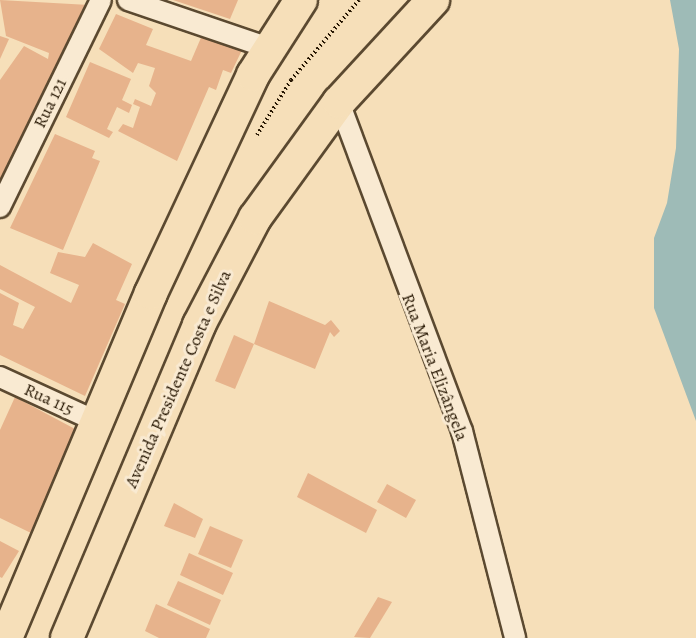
<!DOCTYPE html>
<meta charset="utf-8">
<style>
body{margin:0}
#map{position:relative;width:696px;height:638px;overflow:hidden;background:#f6dfb9;font-family:Alegreya,serif}
div>[style]{position:absolute}
[style*='--x']{left:calc(var(--x)*1px);top:calc(var(--y)*1px);width:calc(var(--w)*1px);rotate:calc(var(--a)*1deg)}
.water>*{inset:0;background:#9ebbb7}
.building>*{inset:0;background:#e7b38c}
.path>*{height:4px;margin-top:-2px;transform-origin:0;background:repeating-linear-gradient(90deg,#271703 0 1.5px,transparent 0 4.5px)}
.roads{filter:drop-shadow(2px 0 #5b4930) drop-shadow(-2px 0 #5b4930) drop-shadow(0 2px #5b4930) drop-shadow(0 -2px #5b4930)}
.minor>*{height:20px;margin:-10px;padding:0 10px;transform-origin:10px;border-radius:10px;background:#f9ead2}
.primary>*{height:32px;margin:-16px;padding:0 16px;transform-origin:16px;border-radius:16px;background:#f6dfb9}
span{translate:-50% -50%;white-space:nowrap;text-align:center;line-height:1.15;-webkit-text-stroke:6px #f9ead2;paint-order:stroke}
.street-label{font-size:18px;color:#271703}
</style>
<div id="map">
<div class="water">
<div style="clip-path:polygon(670px 0,696px 0,696px 421px,654px 308px,654px 238px,667px 203px,676px 148px,679px 49px)"></div>
</div>
<div class="building">
<div style="clip-path:polygon(0 0,89px 5px,0 199px,0 80px,24px 46px,48px 59px,49px 53px,6px 36px)"></div>
<div style="clip-path:polygon(173px 0,238px 0,230px 19px)"></div>
<div style="clip-path:polygon(116px 14px,153px 29px,146px 45px,191px 61px,203px 33px,242px 50px,231px 73px,223px 70px,216px 90px,209px 87px,177px 161px,118px 131px,123px 124px,133px 128px,140px 107px,133px 104px,135px 99px,151px 106px,156px 93px,149px 86px,155px 68px,138px 63px,133px 73px,99px 49px)"></div>
<div style="clip-path:polygon(0 36px,9px 39px,0 59px)"></div>
<div style="clip-path:polygon(90px 62px,131px 79px,122px 100px,132px 105px,129px 113px,117px 107px,107px 129px,113px 132px,109px 138px,66px 117px)"></div>
<div style="clip-path:polygon(55px 134px,95px 151px,92px 158px,100px 161px,63px 250px,10px 228px)"></div>
<div style="clip-path:polygon(93px 243px,132px 264px,116px 300px,125px 304px,85px 396px,0 355px,0 293px,19px 303px,13px 325px,23px 329px,35px 307px,0 289px,0 265px,71px 303px,79px 285px,50px 273px,58px 252px,85px 257px)"></div>
<div style="clip-path:polygon(269px 301px,325px 325px,331px 320px,340px 331px,334px 337px,330px 332px,315px 369px,254px 344px)"></div>
<div style="clip-path:polygon(234px 335px,254px 344px,235px 389px,215px 381px)"></div>
<div style="clip-path:polygon(15px 397px,75px 429px,31px 533px,0 518px,0 430px)"></div>
<div style="clip-path:polygon(308px 473px,377px 510px,366px 533px,297px 497px)"></div>
<div style="clip-path:polygon(387px 484px,416px 500px,406px 518px,377px 502px)"></div>
<div style="clip-path:polygon(174px 503px,203px 519px,195px 538px,164px 526px)"></div>
<div style="clip-path:polygon(210px 526px,243px 540px,231px 568px,198px 554px)"></div>
<div style="clip-path:polygon(0 541px,19px 551px,2px 578px,0 577px)"></div>
<div style="clip-path:polygon(189px 553px,233px 573px,223px 595px,180px 575px)"></div>
<div style="clip-path:polygon(178px 581px,221px 600px,210px 625px,167px 605px)"></div>
<div style="clip-path:polygon(378px 597px,392px 602px,370px 638px,354px 637px)"></div>
<div style="clip-path:polygon(156px 604px,210px 629px,206px 638px,159px 638px,145px 631px)"></div>
</div>
<div class="path">
<div style="--x:257;--y:135;--w:65;--a:-58.3"></div>
<div style="--x:291;--y:80;--w:105;--a:-49.6"></div>
</div>
<div class="roads">
<div class="minor">
<div style="--x:128;--y:0;--w:149;--a:18.8"></div>
<div style="--x:339;--y:102;--w:351;--a:69.5"></div>
<div style="--x:462;--y:431;--w:214;--a:75.6"></div>
<div style="--x:0;--y:207;--w:230;--a:-64"></div>
<div style="--x:0;--y:377;--w:108;--a:24.7"></div>
</div>
<div class="primary">
<div style="--x:6;--y:638;--w:374;--a:-67.2"></div>
<div style="--x:151;--y:293;--w:241;--a:-64.9"></div>
<div style="--x:253;--y:75;--w:89;--a:-57.4"></div>
<div style="--x:67;--y:638;--w:340;--a:-67.1"></div>
<div style="--x:199;--y:325;--w:121;--a:-62.4"></div>
<div style="--x:255;--y:218;--w:143;--a:-54.1"></div>
<div style="--x:339;--y:102;--w:139;--a:-47.3"></div>
</div>
</div>
<div class="street-label">
<span style="left:50px;top:103px;rotate:-64deg">Rua 121</span>
<span style="left:435px;top:367px;rotate:69deg">Rua Maria Elizângela</span>
<span style="left:178px;top:379px;rotate:-66deg">Avenida Presidente Costa e Silva</span>
<span style="left:49px;top:399px;rotate:24deg">Rua 115</span>
</div>
</div>
